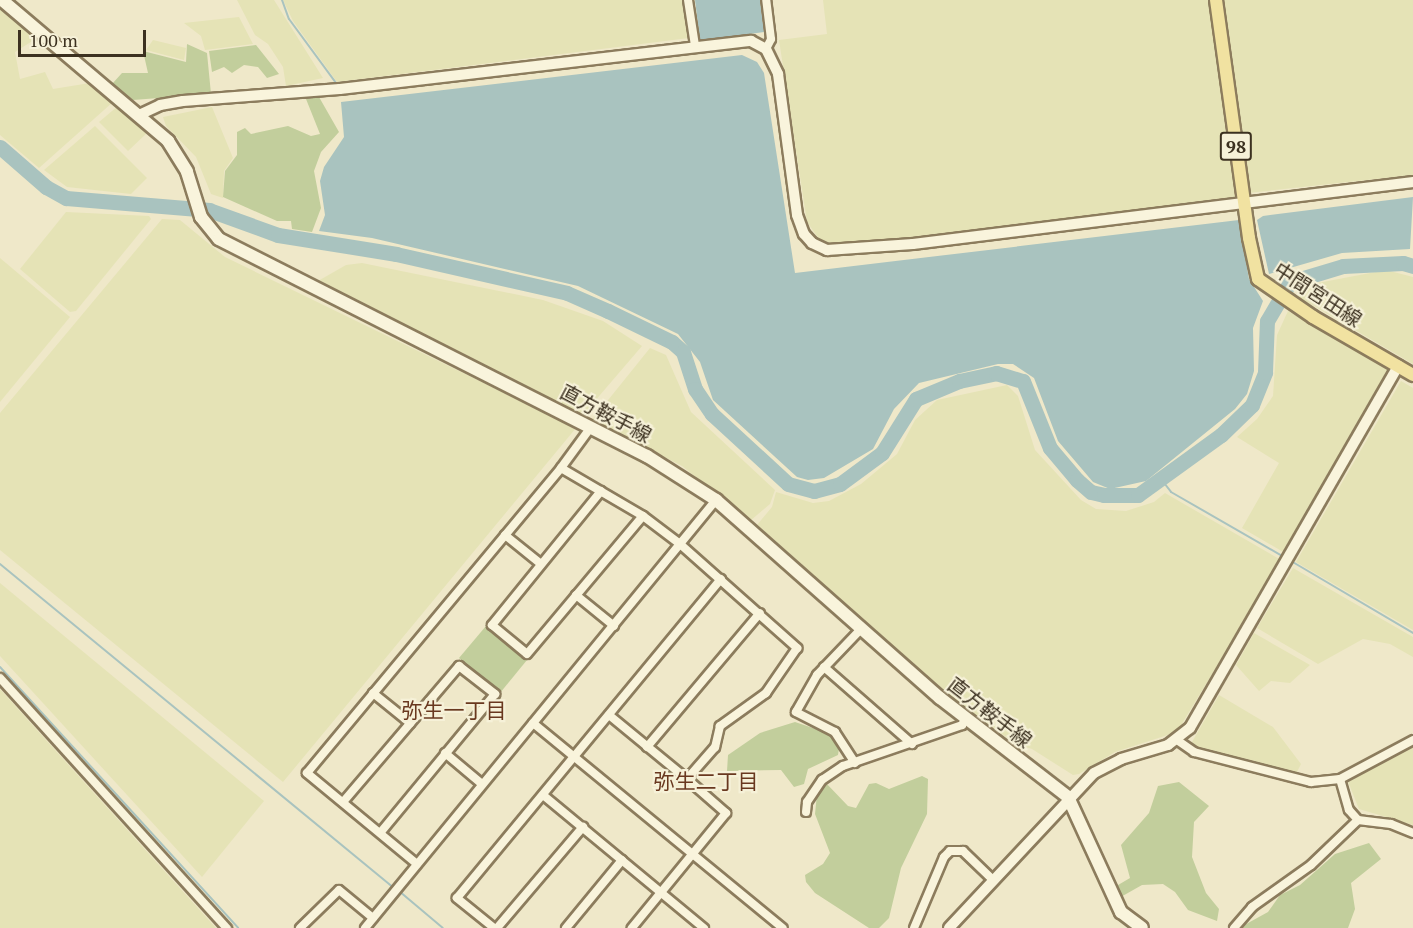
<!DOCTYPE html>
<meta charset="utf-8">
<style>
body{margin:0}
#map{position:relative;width:1413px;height:928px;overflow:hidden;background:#efe8c9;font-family:"PT Serif","Noto Sans JP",serif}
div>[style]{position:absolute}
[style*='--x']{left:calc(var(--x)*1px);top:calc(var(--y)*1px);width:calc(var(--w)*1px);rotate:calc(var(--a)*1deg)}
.farmland>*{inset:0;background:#e5e3b6}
.green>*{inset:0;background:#c2ce9c}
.water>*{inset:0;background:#a9c3bf}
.stream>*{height:2px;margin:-1px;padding:0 1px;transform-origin:1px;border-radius:1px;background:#a9c3bf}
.river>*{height:15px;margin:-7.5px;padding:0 7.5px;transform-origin:7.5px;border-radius:7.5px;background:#a9c3bf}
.roads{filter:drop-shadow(2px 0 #8c7c5d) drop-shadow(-2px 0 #8c7c5d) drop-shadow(0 2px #8c7c5d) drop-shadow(0 -2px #8c7c5d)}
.minor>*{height:8px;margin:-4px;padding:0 4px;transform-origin:4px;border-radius:4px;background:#f9f4dc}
.tertiary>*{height:10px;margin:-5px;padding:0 5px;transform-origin:5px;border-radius:5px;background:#f9f4dc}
.secondary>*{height:12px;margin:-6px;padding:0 6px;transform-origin:6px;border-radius:6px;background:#f9f4dc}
.primary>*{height:12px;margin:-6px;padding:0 6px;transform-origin:6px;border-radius:6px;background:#f1e2a1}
span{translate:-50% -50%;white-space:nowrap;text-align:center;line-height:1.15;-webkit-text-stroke:4.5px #f6f1d8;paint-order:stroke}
.shield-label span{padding:2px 4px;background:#f6f1d8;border:2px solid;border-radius:4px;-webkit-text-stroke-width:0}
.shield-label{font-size:18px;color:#3c3120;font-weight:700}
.street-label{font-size:20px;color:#3c3120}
.neighbourhood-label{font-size:21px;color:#69381f}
.scale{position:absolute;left:18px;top:30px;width:128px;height:27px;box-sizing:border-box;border:3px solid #3c3120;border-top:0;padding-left:8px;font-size:18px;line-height:21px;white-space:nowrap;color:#3c3120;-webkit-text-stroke:4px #f6f1d8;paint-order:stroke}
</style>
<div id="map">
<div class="farmland">
<div style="clip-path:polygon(237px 0,274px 0,323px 78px,286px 86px,283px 67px,268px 44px,255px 35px)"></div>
<div style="clip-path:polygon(283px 0,684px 0,689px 38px,337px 82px,293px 21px)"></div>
<div style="clip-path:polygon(823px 0,1211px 0,1237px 196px,1233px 200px,886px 243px,830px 245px,819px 239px,807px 222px,779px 40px,827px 34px)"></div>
<div style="clip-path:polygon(1222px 0,1413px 0,1413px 175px,1248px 193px)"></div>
<div style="clip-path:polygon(0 5px,37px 38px,15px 52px,20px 79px,45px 72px,53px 89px,90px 83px,113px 102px,39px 168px,0 135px)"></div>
<div style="clip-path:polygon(239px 17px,253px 44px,205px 50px,201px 36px,184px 23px)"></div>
<div style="clip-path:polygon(153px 40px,186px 48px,184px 60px,146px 50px)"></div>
<div style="clip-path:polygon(118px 106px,148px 132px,128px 151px,99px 122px)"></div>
<div style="clip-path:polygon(212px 107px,233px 158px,224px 171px,223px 198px,211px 194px,196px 157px,166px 126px,163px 117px)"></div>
<div style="clip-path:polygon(95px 126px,147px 178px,131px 194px,67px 187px,44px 170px)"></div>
<div style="clip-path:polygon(66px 212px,149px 216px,151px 219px,76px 311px,70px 312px,20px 269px)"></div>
<div style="clip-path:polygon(162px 219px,180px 220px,225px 257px,576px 428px,283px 782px,0 550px,0 413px)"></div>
<div style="clip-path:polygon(0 258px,70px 317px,0 402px)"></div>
<div style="clip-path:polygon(362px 263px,543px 300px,603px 321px,642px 346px,582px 416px,318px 281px,346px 265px)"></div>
<div style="clip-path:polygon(1386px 270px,1413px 277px,1413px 364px,1297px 296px,1307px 285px)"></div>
<div style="clip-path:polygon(1288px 311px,1390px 371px,1285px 553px,1242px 528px,1279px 463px,1237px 437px,1257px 419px,1273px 396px,1277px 335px)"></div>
<div style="clip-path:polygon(650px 348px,666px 355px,691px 412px,775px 490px,770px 504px,750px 521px,682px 466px,592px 420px)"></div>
<div style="clip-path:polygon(1401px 381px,1413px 388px,1413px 630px,1296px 562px)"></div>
<div style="clip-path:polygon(1007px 385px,1018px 396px,1035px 450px,1081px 500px,1096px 509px,1126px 511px,1154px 502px,1165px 493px,1281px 560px,1177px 732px,1115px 752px,1079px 774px,1073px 775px,1032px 749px,1016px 744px,951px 698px,757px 525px,772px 507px,776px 492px,813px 503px,829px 501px,861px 484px,897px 454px,915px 420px,937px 400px)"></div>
<div style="clip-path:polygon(1293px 568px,1413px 637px,1413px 657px,1390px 644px,1363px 639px,1318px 664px,1257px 628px)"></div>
<div style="clip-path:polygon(0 583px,264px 801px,202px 877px,0 656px)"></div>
<div style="clip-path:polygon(1254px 633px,1310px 665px,1290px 683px,1271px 681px,1259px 691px,1236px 665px)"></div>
<div style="clip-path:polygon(0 689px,216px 928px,0 928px)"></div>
<div style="clip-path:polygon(1219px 695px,1273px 727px,1301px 764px,1296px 774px,1195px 746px,1192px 742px)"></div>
<div style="clip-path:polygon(1413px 744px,1413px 825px,1359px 809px,1347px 779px)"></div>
</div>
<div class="green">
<div style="clip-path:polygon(187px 44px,207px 53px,211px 94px,133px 100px,112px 84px,122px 73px,148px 73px,143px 51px,186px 62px)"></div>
<div style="clip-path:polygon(256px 45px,279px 74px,267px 78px,258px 67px,244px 65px,232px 73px,224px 67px,212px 72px,209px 51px)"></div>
<div style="clip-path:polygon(319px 97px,339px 132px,321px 152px,314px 171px,321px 208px,312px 232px,292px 229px,291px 221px,277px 221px,223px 197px,225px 171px,237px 155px,237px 132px,245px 128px,251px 134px,288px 126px,311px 136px,320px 134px,306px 99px)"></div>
<div style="clip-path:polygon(486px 626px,527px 660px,500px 693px,459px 658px)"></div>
<div style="clip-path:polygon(795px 722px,837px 736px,840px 742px,838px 755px,808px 769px,804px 784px,794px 787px,781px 770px,727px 771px,728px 755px,760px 733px)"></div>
<div style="clip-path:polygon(922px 776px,928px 779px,927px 814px,901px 868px,889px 918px,879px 928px,869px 928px,815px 893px,806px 882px,805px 875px,823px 864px,830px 853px,815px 814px,817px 794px,825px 782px,848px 806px,856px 808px,869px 784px,876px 783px,889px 789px)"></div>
<div style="clip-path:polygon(1179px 782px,1209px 806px,1194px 822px,1192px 857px,1206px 893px,1219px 909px,1217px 921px,1188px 910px,1175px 892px,1163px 884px,1142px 885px,1119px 898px,1113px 888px,1130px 878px,1121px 845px,1149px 813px,1158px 786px)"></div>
<div style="clip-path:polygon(1369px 843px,1381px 859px,1351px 883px,1355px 909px,1348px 928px,1239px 928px,1268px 912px,1280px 895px,1300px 885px,1335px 854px)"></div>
</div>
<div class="water">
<div style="clip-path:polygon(695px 0,760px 0,764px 32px,700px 41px)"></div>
<div style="clip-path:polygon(742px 55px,757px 62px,764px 73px,795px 273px,1239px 220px,1249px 279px,1263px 301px,1253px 328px,1254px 371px,1247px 394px,1235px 409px,1146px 481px,1110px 489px,1093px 482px,1058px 441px,1034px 378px,1013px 364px,998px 364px,919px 383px,894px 409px,873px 449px,824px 478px,808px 480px,797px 477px,713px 400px,700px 362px,678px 334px,578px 286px,372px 238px,319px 231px,325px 215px,320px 181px,324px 167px,344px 137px,341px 102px)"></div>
<div style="clip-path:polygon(1413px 197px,1410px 249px,1342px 253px,1269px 274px,1257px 220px,1263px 216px)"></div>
</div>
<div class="stream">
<div style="--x:282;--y:0;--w:20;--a:70"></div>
<div style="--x:289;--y:19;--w:79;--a:53.7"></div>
<div style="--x:1161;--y:479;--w:16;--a:52"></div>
<div style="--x:1171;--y:492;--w:130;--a:29.9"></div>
<div style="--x:1291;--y:561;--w:142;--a:30.5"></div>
<div style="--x:0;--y:564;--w:510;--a:39.43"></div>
<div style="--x:0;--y:667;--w:353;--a:47.6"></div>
<div style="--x:399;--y:891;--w:57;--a:40.1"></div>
</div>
<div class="river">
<div style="--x:0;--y:147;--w:61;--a:41"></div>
<div style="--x:46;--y:187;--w:23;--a:29"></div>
<div style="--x:66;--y:198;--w:144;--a:4.8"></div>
<div style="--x:209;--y:210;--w:73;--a:19.9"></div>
<div style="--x:278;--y:235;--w:120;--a:9.1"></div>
<div style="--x:396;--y:254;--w:175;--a:12.8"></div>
<div style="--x:567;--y:293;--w:45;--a:23.7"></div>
<div style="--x:608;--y:311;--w:71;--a:25.8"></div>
<div style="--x:672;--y:342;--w:15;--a:42"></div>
<div style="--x:683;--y:352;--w:39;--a:72"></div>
<div style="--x:695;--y:389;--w:30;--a:56"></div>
<div style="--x:712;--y:414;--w:103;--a:42.6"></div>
<div style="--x:788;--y:484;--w:27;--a:15"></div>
<div style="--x:814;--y:491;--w:27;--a:-15"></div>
<div style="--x:840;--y:484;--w:52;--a:-36.4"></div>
<div style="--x:882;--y:453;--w:64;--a:-57.8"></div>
<div style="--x:916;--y:399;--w:47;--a:-22.7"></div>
<div style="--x:959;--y:381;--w:38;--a:-12"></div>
<div style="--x:996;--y:373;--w:28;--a:17"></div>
<div style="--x:1023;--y:381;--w:72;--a:68.1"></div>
<div style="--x:1050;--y:448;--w:42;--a:49.8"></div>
<div style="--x:1077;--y:480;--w:18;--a:41"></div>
<div style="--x:1091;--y:492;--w:13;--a:13"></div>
<div style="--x:1104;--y:495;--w:34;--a:0"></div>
<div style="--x:1138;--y:495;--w:102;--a:-35.9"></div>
<div style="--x:1221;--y:435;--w:43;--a:-44.1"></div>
<div style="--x:1252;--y:405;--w:35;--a:-68"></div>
<div style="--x:1265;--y:372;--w:51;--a:-87.8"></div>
<div style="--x:1267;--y:321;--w:45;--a:-59.5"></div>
<div style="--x:1290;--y:282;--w:55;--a:-16.8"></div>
<div style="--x:1343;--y:266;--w:60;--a:-2.9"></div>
<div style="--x:1403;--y:263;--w:10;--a:17"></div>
</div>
<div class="roads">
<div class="minor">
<div style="--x:688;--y:0;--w:47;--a:81.3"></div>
<div style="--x:766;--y:49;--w:11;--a:-63"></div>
<div style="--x:771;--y:39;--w:39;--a:-97"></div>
<div style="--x:561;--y:468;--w:95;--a:30.3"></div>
<div style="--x:643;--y:516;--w:46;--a:37.1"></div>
<div style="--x:680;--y:544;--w:157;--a:41.6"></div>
<div style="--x:797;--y:648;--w:55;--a:124.6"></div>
<div style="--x:766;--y:693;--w:57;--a:144.3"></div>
<div style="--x:720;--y:726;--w:22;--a:103"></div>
<div style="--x:715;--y:747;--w:43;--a:131.2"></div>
<div style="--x:687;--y:779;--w:52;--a:41.1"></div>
<div style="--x:726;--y:813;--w:149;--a:129.3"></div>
<div style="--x:601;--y:491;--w:173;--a:129.1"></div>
<div style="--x:492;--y:625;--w:45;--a:39.6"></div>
<div style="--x:527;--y:654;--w:180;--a:-50"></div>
<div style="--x:505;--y:535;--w:46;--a:38.9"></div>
<div style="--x:576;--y:595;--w:49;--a:39.2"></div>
<div style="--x:824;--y:667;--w:117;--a:41.2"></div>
<div style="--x:0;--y:678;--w:338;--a:47.8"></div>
<div style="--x:373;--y:693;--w:48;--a:39"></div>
<div style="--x:609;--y:715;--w:101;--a:39.4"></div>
<div style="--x:533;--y:723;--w:323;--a:39.4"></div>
<div style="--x:1177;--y:740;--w:21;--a:35"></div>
<div style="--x:1194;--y:752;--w:121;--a:14.4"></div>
<div style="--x:1311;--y:782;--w:29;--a:-6"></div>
<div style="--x:1340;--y:779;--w:83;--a:-28.1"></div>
<div style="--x:647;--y:747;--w:175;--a:-49.9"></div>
<div style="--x:445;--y:753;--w:48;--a:40"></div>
<div style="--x:855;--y:763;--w:37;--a:-123"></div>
<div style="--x:835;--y:732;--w:44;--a:-152.9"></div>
<div style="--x:796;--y:712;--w:43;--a:-60.4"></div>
<div style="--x:817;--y:675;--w:64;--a:-46.3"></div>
<div style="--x:1340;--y:779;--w:32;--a:74"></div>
<div style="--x:1349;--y:810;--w:13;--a:48"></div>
<div style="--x:543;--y:795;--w:209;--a:39.6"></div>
<div style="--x:343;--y:802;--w:179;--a:-49.5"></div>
<div style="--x:459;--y:666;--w:46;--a:37.9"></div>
<div style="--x:495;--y:694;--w:180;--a:129.6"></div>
<div style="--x:806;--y:812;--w:10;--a:-84"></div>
<div style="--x:807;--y:802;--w:27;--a:-56"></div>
<div style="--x:822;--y:780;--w:25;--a:-34"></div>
<div style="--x:843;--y:766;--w:126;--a:-19"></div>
<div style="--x:962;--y:725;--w:8;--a:-60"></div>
<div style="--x:417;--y:864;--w:143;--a:-140.4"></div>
<div style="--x:307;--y:773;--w:397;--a:-50.2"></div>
<div style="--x:561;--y:468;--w:51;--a:-53.8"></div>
<div style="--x:300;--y:928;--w:54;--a:-44.3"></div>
<div style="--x:339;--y:890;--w:44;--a:39.5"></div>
<div style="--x:365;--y:928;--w:554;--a:-50.65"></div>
<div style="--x:494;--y:928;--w:48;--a:-141"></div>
<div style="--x:457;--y:898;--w:414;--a:-50.4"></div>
<div style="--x:497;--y:928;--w:133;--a:-49.6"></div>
<div style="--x:566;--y:928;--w:88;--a:-50.5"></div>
<div style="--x:914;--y:928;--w:77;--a:-67.1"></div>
<div style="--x:944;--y:857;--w:8;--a:-45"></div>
<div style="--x:950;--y:851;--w:13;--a:0"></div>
<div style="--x:963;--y:851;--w:42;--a:44"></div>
<div style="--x:1234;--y:928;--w:28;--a:-49"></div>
<div style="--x:1252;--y:907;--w:72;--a:-35.4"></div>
<div style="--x:1311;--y:865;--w:65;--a:-43.8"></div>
<div style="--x:1358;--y:820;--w:33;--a:7"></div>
<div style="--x:1391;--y:824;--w:24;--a:22"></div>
</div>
<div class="tertiary">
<div style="--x:139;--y:115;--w:23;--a:-25"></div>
<div style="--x:160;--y:105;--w:23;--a:-10"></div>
<div style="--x:183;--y:101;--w:157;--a:-4.4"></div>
<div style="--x:340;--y:89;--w:414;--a:-6.7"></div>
<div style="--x:751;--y:41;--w:17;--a:28"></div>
<div style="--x:766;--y:49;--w:28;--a:64"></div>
<div style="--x:778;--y:74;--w:142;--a:82.3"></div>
<div style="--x:797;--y:215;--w:20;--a:70"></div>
<div style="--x:804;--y:234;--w:12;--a:48"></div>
<div style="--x:812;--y:243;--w:17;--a:25"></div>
<div style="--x:827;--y:250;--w:86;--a:-4"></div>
<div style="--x:913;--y:244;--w:504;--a:-7.07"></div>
<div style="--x:949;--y:928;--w:212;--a:-46.9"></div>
<div style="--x:1094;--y:773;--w:30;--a:-27"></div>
<div style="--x:1121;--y:759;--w:49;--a:-16.6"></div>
<div style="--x:1168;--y:745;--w:28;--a:-38"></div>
<div style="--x:1190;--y:728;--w:418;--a:-60.1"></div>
</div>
<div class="secondary">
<div style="--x:2;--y:0;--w:218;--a:40.3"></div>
<div style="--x:168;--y:141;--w:36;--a:58"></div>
<div style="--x:187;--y:172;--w:47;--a:72.7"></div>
<div style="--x:201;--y:217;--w:28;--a:51"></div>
<div style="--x:219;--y:239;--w:480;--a:26.9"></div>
<div style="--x:647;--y:456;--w:82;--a:32.5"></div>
<div style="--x:716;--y:500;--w:299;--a:41.5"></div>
<div style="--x:940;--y:698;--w:162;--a:37.7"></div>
<div style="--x:1068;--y:797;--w:127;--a:65.3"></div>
<div style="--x:1121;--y:912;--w:26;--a:37"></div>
</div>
<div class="primary">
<div style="--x:1216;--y:0;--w:240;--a:82.1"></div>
<div style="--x:1249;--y:238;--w:42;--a:77.6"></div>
<div style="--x:1258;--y:279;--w:67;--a:34.6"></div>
<div style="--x:1313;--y:317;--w:116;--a:30.1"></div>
</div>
</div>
<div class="shield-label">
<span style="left:1236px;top:146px">98</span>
</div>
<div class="street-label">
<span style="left:1318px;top:294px;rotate:33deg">中間宮田線</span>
<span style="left:606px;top:413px;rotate:28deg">直方鞍手線</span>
<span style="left:990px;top:712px;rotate:38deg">直方鞍手線</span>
</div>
<div class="neighbourhood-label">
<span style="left:454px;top:710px">弥生一丁目</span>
<span style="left:706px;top:781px">弥生二丁目</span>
</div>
<div class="scale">100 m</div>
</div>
